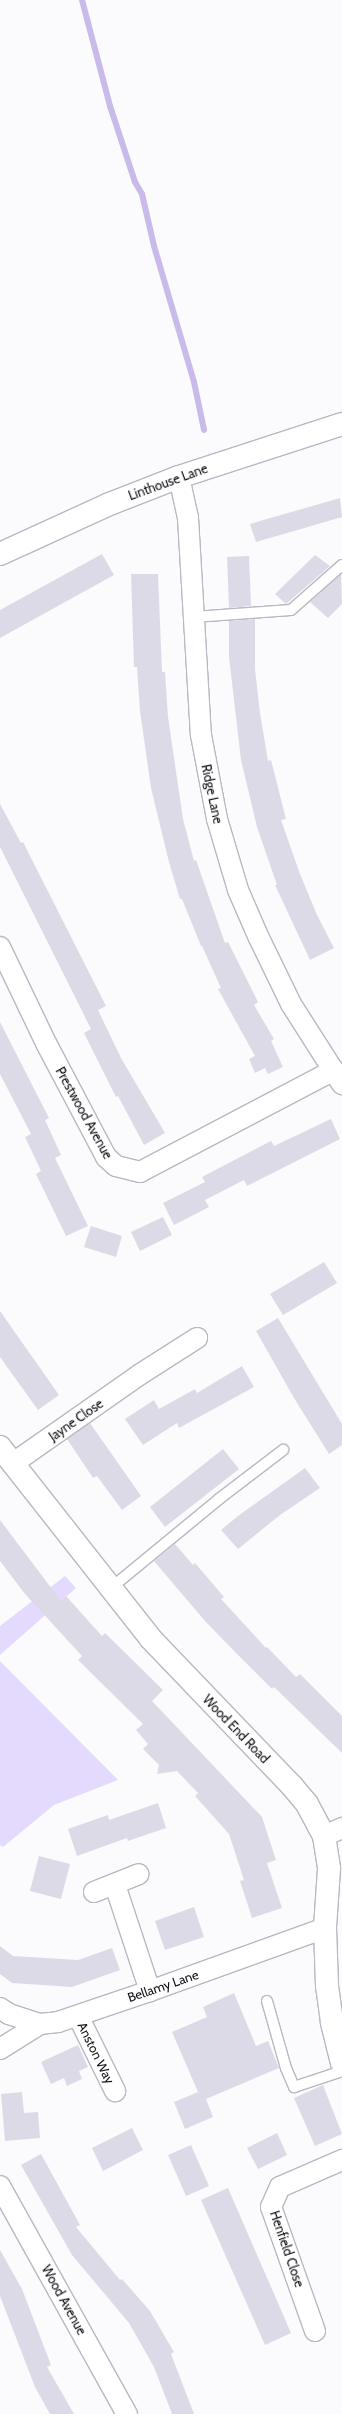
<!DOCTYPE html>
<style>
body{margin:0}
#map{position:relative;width:342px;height:2414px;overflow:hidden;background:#fbfafd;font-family:Cabin,sans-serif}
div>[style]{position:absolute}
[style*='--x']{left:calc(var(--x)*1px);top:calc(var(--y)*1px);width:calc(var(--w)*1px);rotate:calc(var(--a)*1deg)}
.green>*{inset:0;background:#e4dafd}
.stream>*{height:6px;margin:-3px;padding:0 3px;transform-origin:3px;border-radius:3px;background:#c9bae9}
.building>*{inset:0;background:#dddae7}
.roads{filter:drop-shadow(1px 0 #bab7c3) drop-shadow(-1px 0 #bab7c3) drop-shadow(0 1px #bab7c3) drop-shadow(0 -1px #bab7c3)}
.lane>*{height:10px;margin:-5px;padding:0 5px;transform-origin:5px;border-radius:5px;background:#fff}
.street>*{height:20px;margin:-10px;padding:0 10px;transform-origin:10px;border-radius:10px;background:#fff}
.secondary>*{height:22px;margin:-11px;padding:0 11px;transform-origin:11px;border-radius:11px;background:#fff}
span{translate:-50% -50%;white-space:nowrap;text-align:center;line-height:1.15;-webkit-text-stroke:3px #fff;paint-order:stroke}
.street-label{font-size:13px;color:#110f14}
</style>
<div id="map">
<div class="green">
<div style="clip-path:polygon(65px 1576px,76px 1588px,0 1655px,0 1626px)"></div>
<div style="clip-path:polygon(0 1661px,118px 1780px,54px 1805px,3px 1847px,0 1845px)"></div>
</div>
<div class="stream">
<div style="--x:82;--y:0;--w:110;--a:75.2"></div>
<div style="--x:110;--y:106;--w:80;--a:71.8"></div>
<div style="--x:135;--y:182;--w:14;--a:60"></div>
<div style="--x:142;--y:194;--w:53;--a:77"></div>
<div style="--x:154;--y:246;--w:142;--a:73.6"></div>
<div style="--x:194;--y:382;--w:49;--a:78.2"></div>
</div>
<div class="building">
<div style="clip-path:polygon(340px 498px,342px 517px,256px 542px,250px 524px)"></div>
<div style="clip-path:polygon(102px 554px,114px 575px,0 638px,0 610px)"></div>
<div style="clip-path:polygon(315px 555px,330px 566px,286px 604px,275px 594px)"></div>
<div style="clip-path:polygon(249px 556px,251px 606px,229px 608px,227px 557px)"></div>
<div style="clip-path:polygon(131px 574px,158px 574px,162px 672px,165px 672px,168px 717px,183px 819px,194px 861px,196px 860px,225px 943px,228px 942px,258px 1002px,254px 1005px,274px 1039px,271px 1041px,283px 1067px,268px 1074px,265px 1068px,255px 1073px,249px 1059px,255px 1056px,218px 989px,221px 988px,202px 946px,201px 946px,182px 899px,180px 899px,169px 862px,151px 788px,140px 711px,137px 667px,134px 667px)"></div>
<div style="clip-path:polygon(341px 574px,342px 604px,328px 618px,310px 602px)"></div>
<div style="clip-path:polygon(255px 619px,255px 669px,260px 713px,268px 761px,271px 760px,286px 819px,281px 820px,300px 874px,317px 915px,334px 948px,310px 960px,275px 885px,277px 885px,257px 827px,241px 760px,229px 657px,229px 621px)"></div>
<div style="clip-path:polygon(0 804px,21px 843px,23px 842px,106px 1006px,98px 1010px,121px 1058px,165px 1133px,144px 1145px,118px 1096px,116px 1097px,84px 1033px,91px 1029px,0 847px)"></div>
<div style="clip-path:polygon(0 1022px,49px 1118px,45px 1120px,61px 1155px,55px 1158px,88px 1226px,66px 1236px,36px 1174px,41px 1171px,25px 1137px,31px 1134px,0 1074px)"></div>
<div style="clip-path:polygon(331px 1119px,340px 1139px,247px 1186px,244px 1180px,205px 1200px,209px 1207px,174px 1225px,163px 1203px,205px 1182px,202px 1177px,271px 1141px,274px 1146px)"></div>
<div style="clip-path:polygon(163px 1217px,172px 1235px,140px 1251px,131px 1232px)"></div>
<div style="clip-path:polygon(91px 1226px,122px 1236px,116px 1257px,84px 1247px)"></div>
<div style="clip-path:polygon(324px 1262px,337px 1283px,283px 1315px,270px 1294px)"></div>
<div style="clip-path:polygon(0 1311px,59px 1395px,38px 1410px,0 1357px)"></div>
<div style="clip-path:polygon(278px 1318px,342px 1424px,342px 1445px,329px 1454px,294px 1398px,256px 1331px)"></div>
<div style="clip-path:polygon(242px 1366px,254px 1387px,179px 1428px,177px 1423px,143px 1445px,125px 1419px,154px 1400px,159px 1409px,195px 1389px,197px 1393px)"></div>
<div style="clip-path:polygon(90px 1423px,141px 1496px,122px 1510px,97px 1476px,93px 1478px,67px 1439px)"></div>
<div style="clip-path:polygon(223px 1449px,239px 1469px,165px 1527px,150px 1507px)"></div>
<div style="clip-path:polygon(305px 1468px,320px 1488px,280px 1515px,238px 1549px,221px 1530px,238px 1516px)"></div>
<div style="clip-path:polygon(0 1520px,61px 1601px,66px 1596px,102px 1636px,105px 1633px,163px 1690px,152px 1701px,262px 1817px,276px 1860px,267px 1863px,282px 1908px,252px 1918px,240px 1881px,244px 1880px,229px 1834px,195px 1796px,198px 1793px,177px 1771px,157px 1774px,159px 1765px,143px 1749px,148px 1744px,136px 1730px,143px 1724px,78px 1660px,82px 1656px,25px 1594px,0 1561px)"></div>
<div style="clip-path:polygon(175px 1544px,193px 1565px,195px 1563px,224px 1597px,221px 1599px,266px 1648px,267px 1647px,296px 1677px,300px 1674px,342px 1716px,342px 1753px,274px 1687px,272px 1689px,236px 1653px,205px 1621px,154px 1561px)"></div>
<div style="clip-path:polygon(158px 1803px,166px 1828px,128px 1841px,127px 1838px,77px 1856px,68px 1829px,108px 1815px,109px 1820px)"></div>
<div style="clip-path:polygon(39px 1856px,70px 1864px,61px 1899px,30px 1891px)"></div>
<div style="clip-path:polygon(194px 1907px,204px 1937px,165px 1950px,155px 1921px)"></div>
<div style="clip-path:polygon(0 1946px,13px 1956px,78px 1960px,112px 1948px,120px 1970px,72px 1987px,12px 1983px,0 1974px)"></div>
<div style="clip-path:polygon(234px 1993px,256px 2046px,268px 2041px,279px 2068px,206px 2099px,213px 2117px,185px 2129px,174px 2102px,198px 2092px,172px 2032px,207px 2017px,203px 2007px)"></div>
<div style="clip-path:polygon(78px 2045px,88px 2067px,79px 2071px,82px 2079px,67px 2086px,64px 2078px,51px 2084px,41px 2062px)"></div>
<div style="clip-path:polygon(323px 2085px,342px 2134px,315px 2146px,294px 2098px)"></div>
<div style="clip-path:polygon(22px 2092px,24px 2113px,38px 2112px,40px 2138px,5px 2141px,1px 2094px)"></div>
<div style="clip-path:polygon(132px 2128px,143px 2150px,103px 2171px,92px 2148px)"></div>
<div style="clip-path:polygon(277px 2133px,287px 2155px,258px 2169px,247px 2148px)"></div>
<div style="clip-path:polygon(191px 2145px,209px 2186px,186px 2196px,168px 2155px)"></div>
<div style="clip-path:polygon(41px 2154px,80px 2225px,76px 2227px,120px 2280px,122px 2279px,150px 2311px,174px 2352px,171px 2354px,194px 2414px,172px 2414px,154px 2367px,129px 2323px,72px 2255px,21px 2165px)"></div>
<div style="clip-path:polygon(228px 2188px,291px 2333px,265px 2345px,201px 2200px)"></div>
<div style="clip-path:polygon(0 2250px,22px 2289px,51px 2365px,47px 2367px,74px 2414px,50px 2414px,35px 2387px,0 2296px)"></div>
</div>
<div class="roads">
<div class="lane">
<div style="--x:194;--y:617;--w:97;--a:-4.1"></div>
<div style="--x:291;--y:610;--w:68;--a:-41.4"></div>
<div style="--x:111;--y:1588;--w:140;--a:-39.5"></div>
<div style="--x:219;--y:1499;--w:81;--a:-37.4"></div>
<div style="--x:267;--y:2001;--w:70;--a:74.2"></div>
<div style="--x:286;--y:2068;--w:21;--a:67"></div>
<div style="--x:294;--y:2087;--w:51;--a:-18.4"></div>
</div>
<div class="street">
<div style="--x:179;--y:477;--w:42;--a:77.6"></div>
<div style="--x:188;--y:518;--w:217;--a:86.6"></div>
<div style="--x:201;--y:735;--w:86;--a:79.2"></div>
<div style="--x:217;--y:819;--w:74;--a:73.5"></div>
<div style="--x:238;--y:890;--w:52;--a:66.4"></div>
<div style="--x:259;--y:938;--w:73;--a:64.1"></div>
<div style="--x:291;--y:1004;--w:95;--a:57.5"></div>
<div style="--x:0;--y:947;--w:106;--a:64.4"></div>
<div style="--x:46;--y:1043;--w:129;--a:62.2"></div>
<div style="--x:106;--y:1157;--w:13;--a:42"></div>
<div style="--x:116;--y:1166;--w:25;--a:14"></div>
<div style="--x:140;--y:1172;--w:219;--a:-27.7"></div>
<div style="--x:12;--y:1464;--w:155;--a:-35"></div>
<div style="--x:139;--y:1375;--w:69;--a:-32.5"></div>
<div style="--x:324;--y:1836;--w:20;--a:-24"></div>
<div style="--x:115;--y:1885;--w:112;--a:71.7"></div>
<div style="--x:94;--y:1892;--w:48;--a:-21.8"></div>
<div style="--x:0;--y:2008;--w:11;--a:34"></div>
<div style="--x:9;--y:2014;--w:33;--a:18"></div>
<div style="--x:40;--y:2024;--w:18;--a:-6"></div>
<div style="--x:58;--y:2022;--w:97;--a:-18.6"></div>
<div style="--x:150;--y:1991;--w:186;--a:-19.8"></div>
<div style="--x:78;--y:2016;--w:84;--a:63.7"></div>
<div style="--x:0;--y:2049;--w:47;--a:-32"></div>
<div style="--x:0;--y:2186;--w:261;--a:60.9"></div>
<div style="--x:315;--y:2331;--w:132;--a:-109.5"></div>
<div style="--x:271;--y:2207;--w:22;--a:-66"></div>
<div style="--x:280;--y:2187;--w:68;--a:-23.5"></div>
</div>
<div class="secondary">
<div style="--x:0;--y:554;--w:118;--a:-24.6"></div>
<div style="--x:107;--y:505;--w:77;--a:-21.3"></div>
<div style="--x:179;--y:477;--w:171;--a:-18"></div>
<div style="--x:0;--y:1447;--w:244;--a:51.8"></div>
<div style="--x:151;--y:1639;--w:204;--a:46.2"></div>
<div style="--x:292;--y:1786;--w:23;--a:50"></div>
<div style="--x:307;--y:1804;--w:36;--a:62"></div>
<div style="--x:324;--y:1836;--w:33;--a:81"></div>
<div style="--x:329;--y:1869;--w:59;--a:93.9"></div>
<div style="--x:325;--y:1928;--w:58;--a:88"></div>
<div style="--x:327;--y:1986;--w:37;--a:82"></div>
<div style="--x:332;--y:2023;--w:41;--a:76"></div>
</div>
</div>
<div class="street-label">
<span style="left:168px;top:482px;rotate:-20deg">Linthouse Lane</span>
<span style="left:212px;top:794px;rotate:78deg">Ridge Lane</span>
<span style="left:84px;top:1113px;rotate:61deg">Prestwood Avenue</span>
<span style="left:76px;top:1420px;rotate:-35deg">Jayne Close</span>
<span style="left:236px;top:1729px;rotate:46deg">Wood End Road</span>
<span style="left:163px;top:1986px;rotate:-19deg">Bellamy Lane</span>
<span style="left:96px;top:2053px;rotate:64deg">Anston Way</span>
<span style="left:287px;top:2249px;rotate:71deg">Henfield Close</span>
<span style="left:64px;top:2300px;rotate:61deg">Wood Avenue</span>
</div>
</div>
